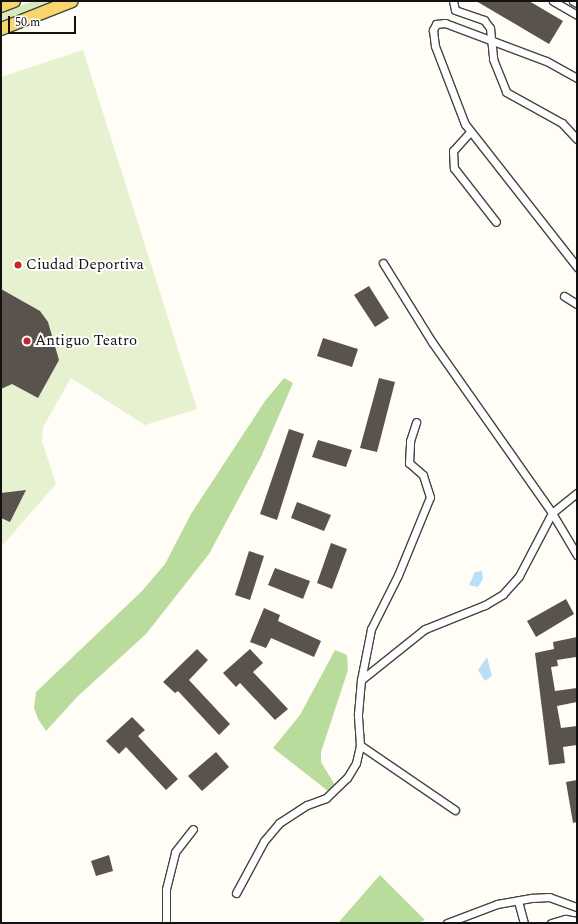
<!DOCTYPE html>
<style>
body{margin:0}
#map{position:relative;width:578px;height:924px;overflow:hidden;background:#fffdf5;font-family:Spectral,serif}
div>[style]{position:absolute}
[style*='--x']{left:calc(var(--x)*1px);top:calc(var(--y)*1px);width:calc(var(--w)*1px);rotate:calc(var(--a)*1deg)}
.green>*{inset:0;background:#d5ebbd}
.forest>*{inset:0;background:#b9dc9c}
.pitch>*{inset:0;background:#e6f2cf}
.water>*{inset:0;background:#b9e0f7}
.building>*{inset:0;background:#5a524d}
.roads{filter:drop-shadow(1px 0 #444) drop-shadow(-1px 0 #444) drop-shadow(0 1px #444) drop-shadow(0 -1px #444)}
.street>*{height:7px;margin:-3.5px;padding:0 3.5px;transform-origin:3.5px;border-radius:3.5px;background:#fff}
.primary>*{height:12px;margin:-6px;padding:0 6px;transform-origin:6px;border-radius:6px;background:#f9d66b}
.dots>*{width:11px;height:11px;translate:-50% -50%;box-sizing:border-box;border:2px solid #fff;border-radius:50%}
span{translate:-50% -50%;white-space:nowrap;text-align:center;line-height:1.15;-webkit-text-stroke:4px #fff;paint-order:stroke}
.poi-label{font-size:15px;color:#111}
.left{translate:0 -50%;text-align:left}
.frame{position:absolute;inset:0;border:2px solid #111;pointer-events:none}
.scale{position:absolute;left:8px;top:16px;width:68px;height:18px;box-sizing:border-box;border:2px solid #111;border-top:0;padding-left:5px;font-size:12px;line-height:14px;white-space:nowrap;color:#111;-webkit-text-stroke:3px #fff;paint-order:stroke}
</style>
<div id="map">
<div class="green">
<div style="clip-path:polygon(33px 1px,56px 1px,1px 21px,1px 13px)"></div>
</div>
<div class="forest">
<div style="clip-path:polygon(284px 378px,293px 383px,261px 457px,209px 554px,146px 634px,77px 697px,46px 731px,38px 719px,34px 708px,36px 692px,142px 591px,165px 564px,191px 514px,265px 401px)"></div>
<div style="clip-path:polygon(335px 650px,347px 655px,348px 670px,321px 752px,321px 762px,335px 785px,328px 791px,273px 748px,300px 715px)"></div>
<div style="clip-path:polygon(380px 875px,425px 920px,419px 923px,338px 923px)"></div>
</div>
<div class="pitch">
<div style="clip-path:polygon(83px 50px,197px 409px,145px 425px,71px 378px,43px 427px,42px 441px,56px 484px,1px 547px,1px 77px)"></div>
</div>
<div class="water">
<div style="clip-path:polygon(482px 571px,483px 579px,478px 587px,469px 585px,475px 572px)"></div>
<div style="clip-path:polygon(487px 657px,492px 676px,485px 681px,478px 670px)"></div>
</div>
<div class="building">
<div style="clip-path:polygon(476px 1px,529px 1px,563px 21px,549px 44px)"></div>
<div style="clip-path:polygon(369px 286px,389px 318px,375px 327px,354px 295px)"></div>
<div style="clip-path:polygon(1px 289px,40px 311px,48px 322px,59px 360px,38px 398px,12px 384px,1px 389px)"></div>
<div style="clip-path:polygon(323px 338px,358px 349px,352px 367px,317px 356px)"></div>
<div style="clip-path:polygon(379px 378px,395px 382px,377px 452px,360px 448px)"></div>
<div style="clip-path:polygon(289px 429px,304px 434px,277px 520px,260px 514px)"></div>
<div style="clip-path:polygon(318px 440px,352px 450px,346px 467px,312px 457px)"></div>
<div style="clip-path:polygon(26px 490px,10px 522px,1px 518px,1px 493px)"></div>
<div style="clip-path:polygon(297px 502px,331px 515px,324px 531px,291px 518px)"></div>
<div style="clip-path:polygon(331px 543px,347px 549px,332px 589px,317px 583px)"></div>
<div style="clip-path:polygon(249px 551px,264px 556px,250px 600px,235px 595px)"></div>
<div style="clip-path:polygon(275px 568px,310px 581px,303px 599px,268px 585px)"></div>
<div style="clip-path:polygon(566px 599px,574px 614px,536px 637px,527px 621px)"></div>
<div style="clip-path:polygon(264px 608px,280px 615px,278px 621px,321px 641px,314px 657px,271px 638px,266px 648px,250px 642px)"></div>
<div style="clip-path:polygon(577px 637px,576px 657px,557px 660px,558px 666px,551px 667px,555px 691px,577px 688px,577px 702px,557px 706px,561px 728px,577px 726px,577px 745px,563px 747px,565px 763px,549px 765px,535px 653px,554px 649px,553px 642px)"></div>
<div style="clip-path:polygon(197px 649px,208px 660px,189px 680px,230px 724px,219px 735px,178px 691px,175px 693px,163px 682px)"></div>
<div style="clip-path:polygon(250px 649px,263px 663px,253px 672px,288px 709px,275px 720px,240px 683px,236px 687px,223px 673px)"></div>
<div style="clip-path:polygon(132px 717px,145px 730px,138px 736px,178px 779px,166px 790px,126px 747px,119px 754px,106px 741px)"></div>
<div style="clip-path:polygon(216px 752px,229px 767px,202px 791px,188px 776px)"></div>
<div style="clip-path:polygon(577px 780px,577px 822px,573px 823px,566px 782px)"></div>
<div style="clip-path:polygon(109px 855px,113px 871px,96px 876px,91px 861px)"></div>
</div>
<div class="roads">
<div class="street">
<div style="--x:453;--y:1;--w:9;--a:77"></div>
<div style="--x:455;--y:10;--w:31;--a:19"></div>
<div style="--x:484;--y:20;--w:10;--a:53"></div>
<div style="--x:490;--y:28;--w:31;--a:84"></div>
<div style="--x:493;--y:59;--w:35;--a:68"></div>
<div style="--x:506;--y:92;--w:64;--a:29"></div>
<div style="--x:562;--y:123;--w:22;--a:47"></div>
<div style="--x:553;--y:1;--w:28;--a:30"></div>
<div style="--x:573;--y:1;--w:4;--a:27"></div>
<div style="--x:577;--y:78;--w:35;--a:-151"></div>
<div style="--x:546;--y:61;--w:108;--a:-159.4"></div>
<div style="--x:445;--y:23;--w:9;--a:174"></div>
<div style="--x:436;--y:24;--w:7;--a:117"></div>
<div style="--x:433;--y:30;--w:16;--a:83"></div>
<div style="--x:435;--y:46;--w:84;--a:69"></div>
<div style="--x:465;--y:124;--w:182;--a:51.9"></div>
<div style="--x:470;--y:132;--w:25;--a:132"></div>
<div style="--x:453;--y:151;--w:17;--a:87"></div>
<div style="--x:454;--y:168;--w:68;--a:52.1"></div>
<div style="--x:383;--y:263;--w:93;--a:58.2"></div>
<div style="--x:432;--y:342;--w:209;--a:54.9"></div>
<div style="--x:552;--y:513;--w:49;--a:59.2"></div>
<div style="--x:564;--y:296;--w:15;--a:32"></div>
<div style="--x:361;--y:680;--w:82;--a:-38.6"></div>
<div style="--x:425;--y:629;--w:65;--a:-21.8"></div>
<div style="--x:485;--y:605;--w:21;--a:-31"></div>
<div style="--x:503;--y:594;--w:24;--a:-48"></div>
<div style="--x:519;--y:576;--w:71;--a:-62.4"></div>
<div style="--x:552;--y:513;--w:32;--a:-39"></div>
<div style="--x:360;--y:745;--w:115;--a:34.4"></div>
<div style="--x:236;--y:893;--w:59;--a:-61.7"></div>
<div style="--x:264;--y:841;--w:23;--a:-50"></div>
<div style="--x:279;--y:823;--w:33;--a:-33"></div>
<div style="--x:307;--y:805;--w:20;--a:-20"></div>
<div style="--x:326;--y:798;--w:29;--a:-44"></div>
<div style="--x:347;--y:778;--w:17;--a:-59"></div>
<div style="--x:356;--y:763;--w:18;--a:-77"></div>
<div style="--x:360;--y:745;--w:31;--a:-94"></div>
<div style="--x:358;--y:714;--w:34;--a:-85"></div>
<div style="--x:361;--y:680;--w:52;--a:-78.9"></div>
<div style="--x:371;--y:629;--w:60;--a:-63.4"></div>
<div style="--x:398;--y:575;--w:84;--a:-67.7"></div>
<div style="--x:430;--y:497;--w:23;--a:-108"></div>
<div style="--x:423;--y:475;--w:18;--a:-139"></div>
<div style="--x:409;--y:463;--w:22;--a:-87"></div>
<div style="--x:410;--y:441;--w:20;--a:-72"></div>
<div style="--x:518;--y:901;--w:23;--a:75"></div>
<div style="--x:166;--y:923;--w:34;--a:-90"></div>
<div style="--x:166;--y:889;--w:38;--a:-76"></div>
<div style="--x:175;--y:852;--w:29;--a:-52"></div>
<div style="--x:447;--y:923;--w:53;--a:-20.8"></div>
<div style="--x:497;--y:904;--w:36;--a:-10"></div>
<div style="--x:532;--y:898;--w:17;--a:-3"></div>
<div style="--x:549;--y:897;--w:30;--a:20"></div>
<div style="--x:551;--y:923;--w:15;--a:-16"></div>
<div style="--x:565;--y:919;--w:12;--a:9"></div>
</div>
<div class="primary">
<div style="--x:1;--y:6;--w:14;--a:-21"></div>
<div style="--x:1;--y:29;--w:76;--a:-21.5"></div>
</div>
</div>
<div class="dots">
<div style="left:18px;top:265px;background:#c4262e"></div>
<div style="left:27px;top:341px;background:#c4262e"></div>
</div>
<div class="poi-label">
<span class="left" style="left:26px;top:265px">Ciudad Deportiva</span>
<span class="left" style="left:35px;top:341px">Antiguo Teatro</span>
</div>
<div class="frame"></div>
<div class="scale">50 m</div>
</div>
